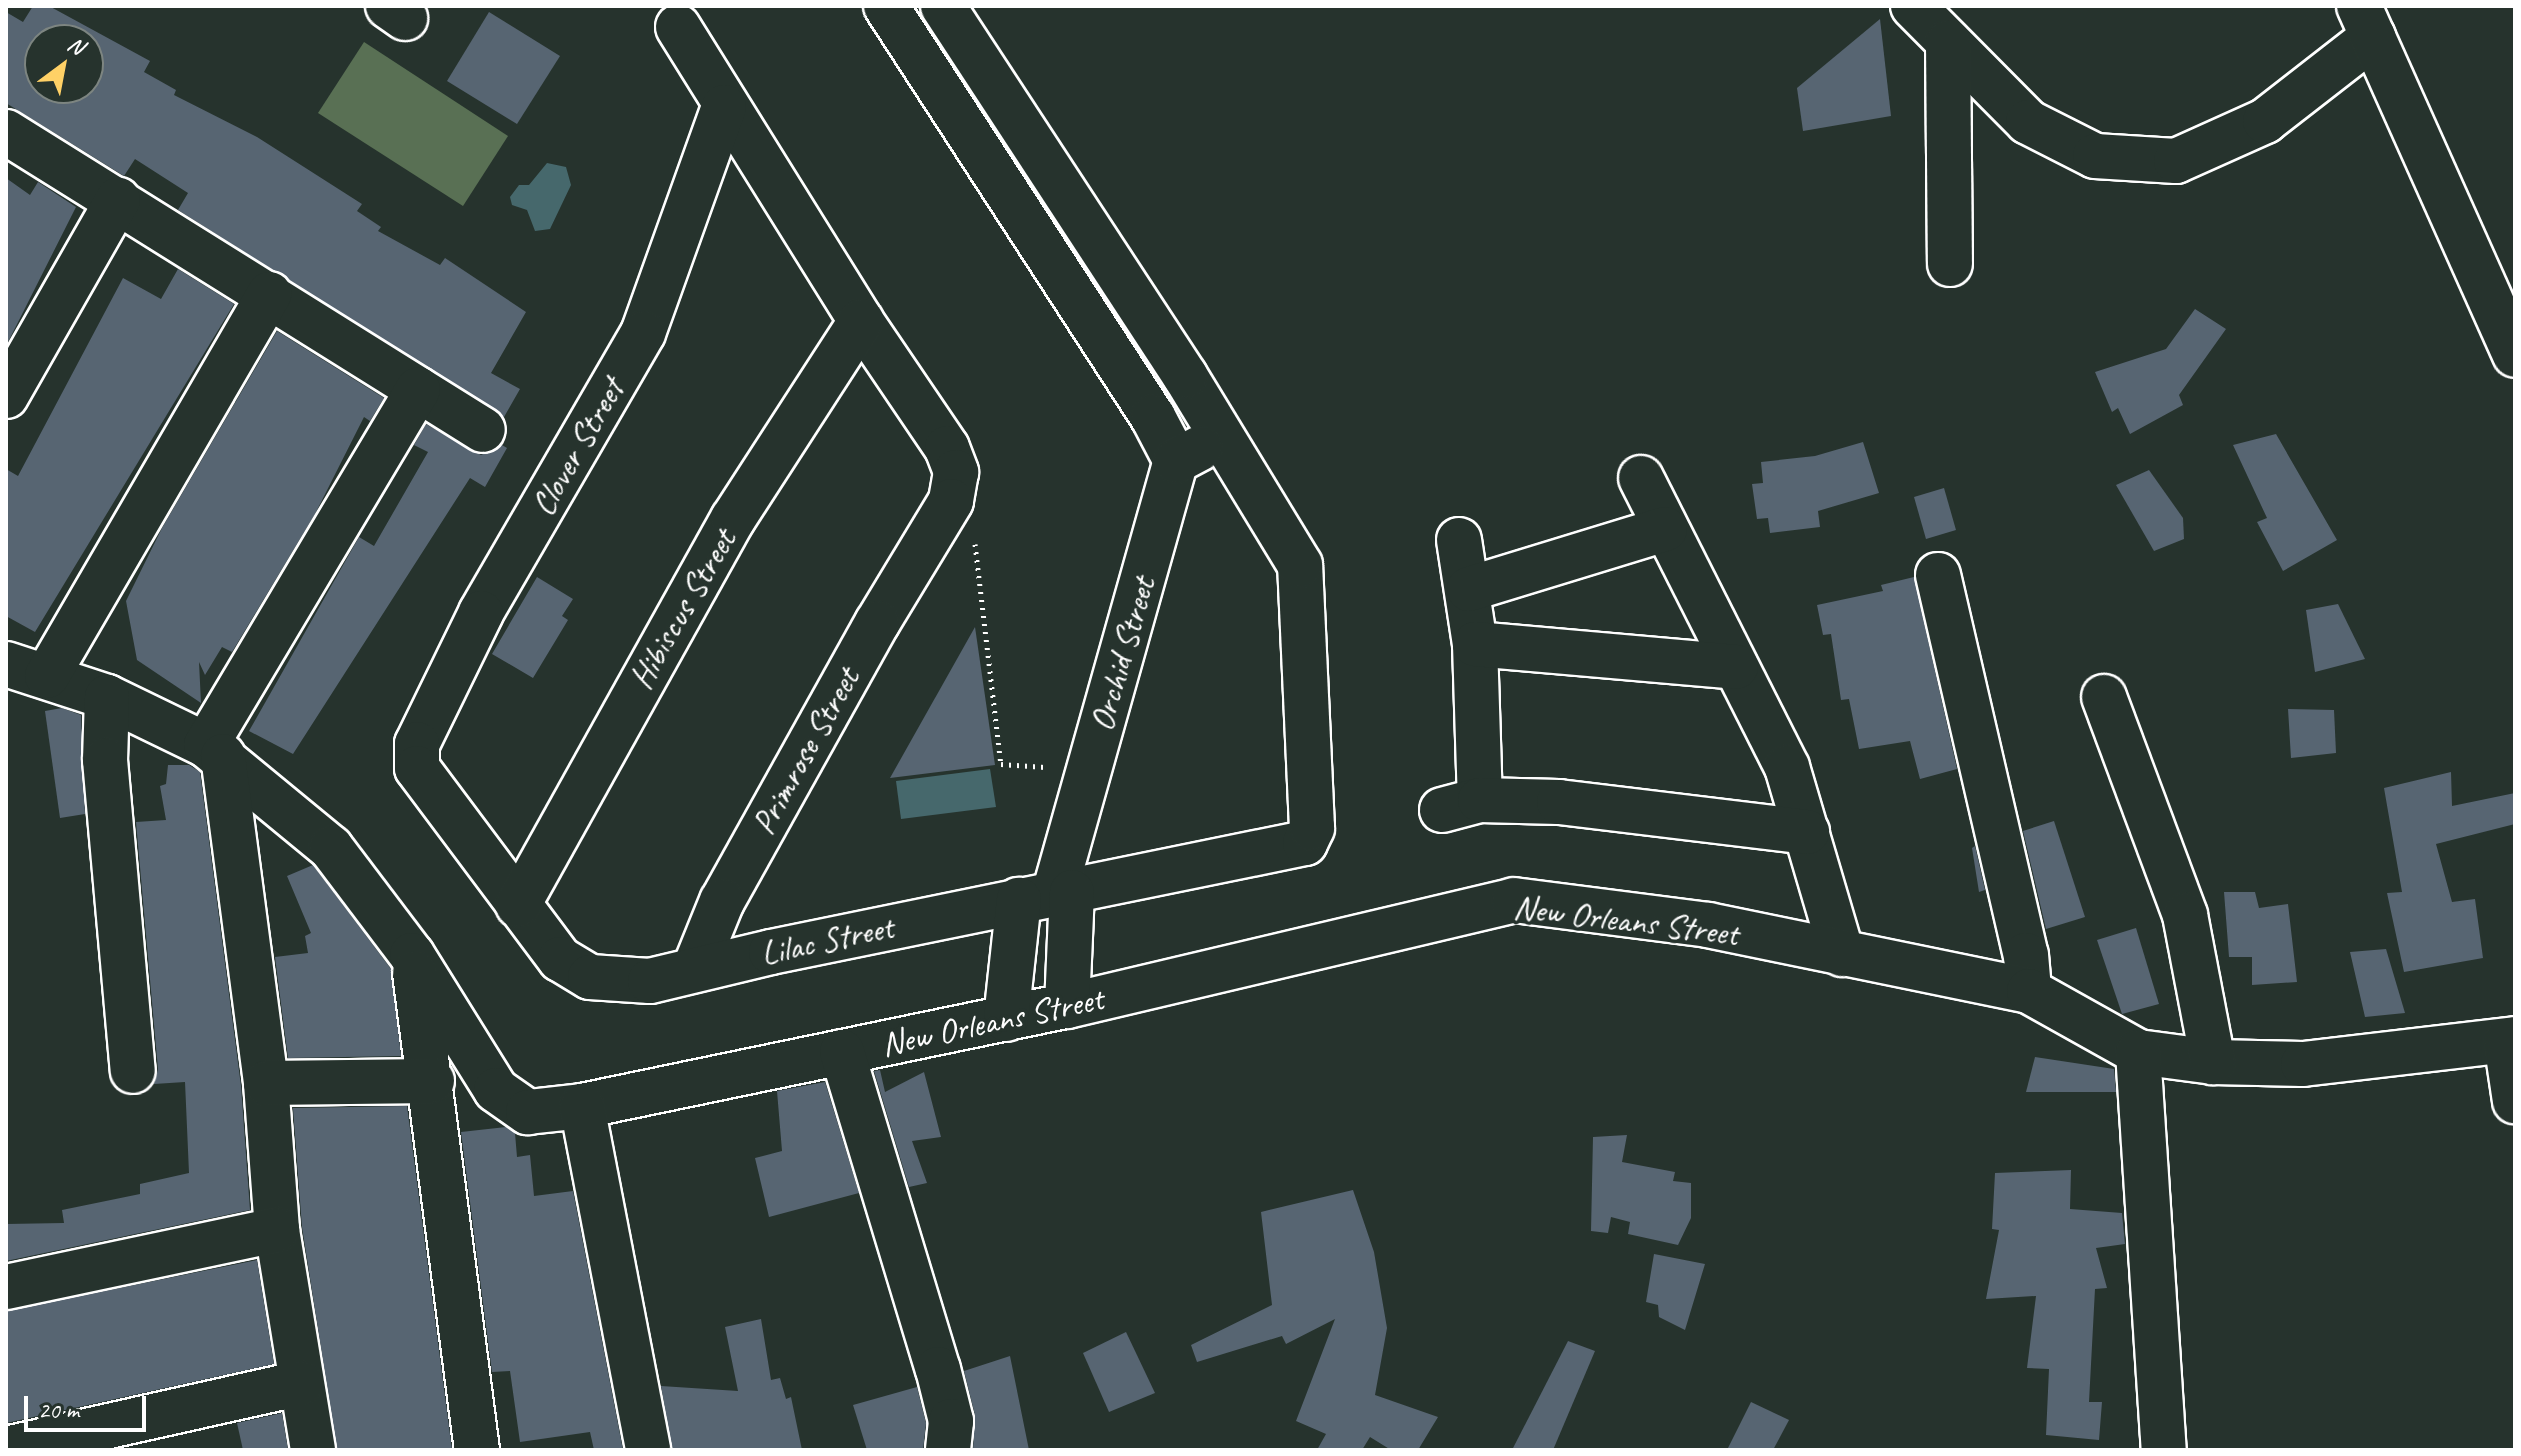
<!DOCTYPE html>
<style>
body{margin:0}
#map{position:relative;width:2521px;height:1456px;overflow:hidden;background:#26332d;font-family:Caveat,sans-serif}
div>[style]{position:absolute}
[style*='--x']{left:calc(var(--x)*1px);top:calc(var(--y)*1px);width:calc(var(--w)*1px);rotate:calc(var(--a)*1deg)}
.green>*{inset:0;background:#597054}
.water>*{inset:0;background:#46686c}
.building>*{inset:0;background:#576572}
.path>*{height:5px;margin-top:-2.5px;transform-origin:0;background:repeating-linear-gradient(90deg,#fff 0 2px,transparent 0 8px)}
.roads{filter:drop-shadow(2px 0 #fff) drop-shadow(-2px 0 #fff) drop-shadow(0 2px #fff) drop-shadow(0 -2px #fff)}
.minor>*{height:44px;margin:-22px;padding:0 22px;transform-origin:22px;border-radius:22px;background:#26332d}
span{translate:-50% -50%;white-space:nowrap;text-align:center;line-height:1.15;-webkit-text-stroke:7px #26332d;paint-order:stroke}
.street-label{font-size:34px;color:#fff}
.frame{position:absolute;inset:0;border:8px solid #fff;pointer-events:none}
.north{position:absolute;left:24px;top:24px;width:80px;height:80px;box-sizing:border-box;background:#26332d;border:2px solid #7d8581;border-radius:50%;rotate:32deg;font-size:22px;font-weight:700;line-height:32px;text-align:center;color:#fff}
.north::after{content:'';display:block;margin:auto;width:28px;height:36px;background:#ffd166;clip-path:polygon(50% 0,100% 100%,50% 72%,0 100%)}
.scale{position:absolute;left:24px;top:1396px;width:122px;height:36px;box-sizing:border-box;border:4px solid #fff;border-top:0;padding-left:10px;font-size:24px;line-height:28px;white-space:nowrap;color:#fff;-webkit-text-stroke:6px #26332d;paint-order:stroke}
</style>
<div id="map">
<div class="green">
<div style="clip-path:polygon(364px 42px,508px 136px,463px 206px,318px 113px)"></div>
</div>
<div class="water">
<div style="clip-path:polygon(547px 163px,566px 167px,571px 185px,550px 229px,535px 231px,527px 210px,512px 205px,510px 197px,519px 185px,529px 185px)"></div>
<div style="clip-path:polygon(990px 769px,996px 807px,901px 819px,896px 781px)"></div>
</div>
<div class="building">
<div style="clip-path:polygon(evenodd,33px 6px,49px 6px,150px 61px,144px 72px,176px 90px,174px 95px,257px 137px,362px 204px,357px 211px,381px 227px,378px 231px,440px 265px,445px 258px,526px 312px,491px 373px,520px 389px,504px 417px,178px 210px,188px 193px,135px 159px,124px 176px,6px 103px,6px 12px,23px 22px,33px 6px,40px 40px,88px 40px,88px 88px,40px 88px,40px 40px)"></div>
<div style="clip-path:polygon(489px 12px,560px 56px,517px 124px,447px 81px)"></div>
<div style="clip-path:polygon(1880px 19px,1891px 116px,1803px 131px,1797px 88px)"></div>
<div style="clip-path:polygon(6px 178px,30px 195px,38px 182px,76px 207px,6px 346px)"></div>
<div style="clip-path:polygon(178px 269px,234px 304px,35px 632px,6px 616px,6px 469px,18px 476px,123px 278px,161px 299px)"></div>
<div style="clip-path:polygon(2195px 309px,2226px 329px,2179px 395px,2183px 405px,2130px 434px,2118px 408px,2112px 412px,2095px 372px,2166px 349px)"></div>
<div style="clip-path:polygon(277px 331px,384px 398px,370px 421px,364px 417px,315px 514px,232px 652px,222px 647px,205px 675px,199px 662px,201px 703px,137px 660px,126px 601px,162px 528px)"></div>
<div style="clip-path:polygon(426px 424px,481px 455px,502px 445px,507px 448px,485px 487px,470px 478px,293px 754px,249px 731px,359px 537px,374px 546px,428px 452px,414px 445px)"></div>
<div style="clip-path:polygon(2276px 434px,2337px 540px,2283px 571px,2257px 522px,2267px 518px,2233px 445px)"></div>
<div style="clip-path:polygon(1863px 442px,1879px 493px,1818px 511px,1820px 527px,1770px 533px,1768px 518px,1757px 519px,1752px 484px,1763px 483px,1761px 462px,1815px 456px)"></div>
<div style="clip-path:polygon(2149px 470px,2183px 518px,2184px 539px,2154px 551px,2116px 485px)"></div>
<div style="clip-path:polygon(1944px 488px,1956px 530px,1926px 539px,1914px 497px)"></div>
<div style="clip-path:polygon(537px 577px,573px 599px,562px 616px,568px 620px,533px 678px,492px 654px)"></div>
<div style="clip-path:polygon(1914px 577px,1957px 769px,1920px 779px,1910px 741px,1859px 749px,1849px 699px,1841px 700px,1831px 634px,1823px 635px,1817px 605px,1883px 591px,1881px 585px)"></div>
<div style="clip-path:polygon(2338px 604px,2365px 659px,2315px 672px,2306px 610px)"></div>
<div style="clip-path:polygon(975px 627px,995px 765px,890px 778px)"></div>
<div style="clip-path:polygon(62px 708px,81px 715px,85px 814px,60px 818px,45px 711px)"></div>
<div style="clip-path:polygon(2288px 709px,2334px 710px,2336px 753px,2291px 758px)"></div>
<div style="clip-path:polygon(168px 765px,189px 765px,200px 772px,241px 1086px,250px 1210px,6px 1261px,6px 1224px,64px 1223px,62px 1210px,140px 1194px,140px 1184px,189px 1173px,185px 1082px,154px 1084px,158px 1069px,136px 822px,166px 820px,160px 786px,166px 784px)"></div>
<div style="clip-path:polygon(2451px 772px,2452px 806px,2515px 793px,2515px 824px,2436px 844px,2452px 902px,2475px 899px,2483px 958px,2404px 972px,2387px 893px,2402px 892px,2384px 788px)"></div>
<div style="clip-path:polygon(2054px 821px,2085px 917px,2046px 929px,2023px 831px)"></div>
<div style="clip-path:polygon(1975px 846px,1985px 890px,1979px 892px,1972px 848px)"></div>
<div style="clip-path:polygon(313px 865px,391px 969px,401px 1056px,288px 1058px,275px 957px,308px 953px,305px 936px,311px 933px,287px 876px)"></div>
<div style="clip-path:polygon(2224px 892px,2255px 892px,2259px 908px,2288px 904px,2297px 982px,2252px 985px,2252px 957px,2229px 957px)"></div>
<div style="clip-path:polygon(2136px 928px,2159px 1004px,2122px 1014px,2097px 940px)"></div>
<div style="clip-path:polygon(2386px 949px,2405px 1013px,2365px 1017px,2350px 952px)"></div>
<div style="clip-path:polygon(2035px 1057px,2114px 1069px,2116px 1092px,2026px 1092px)"></div>
<div style="clip-path:polygon(880px 1070px,885px 1092px,924px 1072px,941px 1137px,912px 1141px,927px 1183px,909px 1187px,874px 1071px)"></div>
<div style="clip-path:polygon(825px 1082px,859px 1193px,769px 1217px,755px 1158px,782px 1151px,777px 1091px)"></div>
<div style="clip-path:polygon(407px 1106px,452px 1450px,337px 1450px,302px 1227px,293px 1108px)"></div>
<div style="clip-path:polygon(506px 1127px,515px 1133px,517px 1157px,530px 1155px,534px 1196px,573px 1191px,623px 1450px,594px 1450px,590px 1432px,520px 1442px,510px 1371px,492px 1372px,461px 1132px)"></div>
<div style="clip-path:polygon(1627px 1135px,1622px 1162px,1675px 1172px,1673px 1181px,1691px 1183px,1691px 1218px,1678px 1245px,1628px 1234px,1630px 1222px,1611px 1217px,1608px 1233px,1591px 1231px,1593px 1137px)"></div>
<div style="clip-path:polygon(2071px 1170px,2070px 1209px,2122px 1213px,2125px 1244px,2096px 1248px,2107px 1288px,2095px 1289px,2089px 1402px,2102px 1402px,2099px 1440px,2046px 1435px,2049px 1369px,2027px 1368px,2036px 1296px,1986px 1299px,1999px 1230px,1992px 1229px,1995px 1173px)"></div>
<div style="clip-path:polygon(1353px 1190px,1374px 1252px,1387px 1328px,1375px 1395px,1438px 1417px,1418px 1450px,1391px 1450px,1370px 1437px,1362px 1450px,1317px 1450px,1326px 1434px,1296px 1421px,1335px 1319px,1286px 1344px,1282px 1336px,1197px 1362px,1191px 1345px,1272px 1305px,1261px 1212px)"></div>
<div style="clip-path:polygon(1654px 1254px,1705px 1264px,1685px 1330px,1659px 1317px,1658px 1305px,1646px 1302px)"></div>
<div style="clip-path:polygon(257px 1260px,274px 1364px,6px 1423px,6px 1311px)"></div>
<div style="clip-path:polygon(761px 1319px,771px 1380px,780px 1378px,786px 1399px,791px 1397px,802px 1450px,672px 1450px,661px 1386px,738px 1391px,725px 1327px)"></div>
<div style="clip-path:polygon(1126px 1332px,1155px 1393px,1109px 1412px,1083px 1353px)"></div>
<div style="clip-path:polygon(1568px 1341px,1595px 1351px,1553px 1450px,1512px 1450px)"></div>
<div style="clip-path:polygon(1010px 1356px,1029px 1450px,973px 1450px,975px 1415px,964px 1371px)"></div>
<div style="clip-path:polygon(917px 1387px,926px 1423px,923px 1450px,867px 1450px,853px 1405px)"></div>
<div style="clip-path:polygon(1751px 1402px,1789px 1420px,1773px 1450px,1727px 1450px)"></div>
<div style="clip-path:polygon(282px 1413px,288px 1450px,243px 1450px,237px 1423px)"></div>
</div>
<div class="path">
<div style="--x:975;--y:544;--w:222;--a:83.3"></div>
<div style="--x:1001;--y:764;--w:44;--a:3.9"></div>
</div>
<div class="roads">
<div class="minor">
<div style="--x:388;--y:6;--w:21;--a:35"></div>
<div style="--x:886;--y:6;--w:490;--a:57"></div>
<div style="--x:1153;--y:417;--w:50;--a:62.4"></div>
<div style="--x:1913;--y:6;--w:163;--a:45.2"></div>
<div style="--x:2028;--y:122;--w:75;--a:26.9"></div>
<div style="--x:2095;--y:156;--w:81;--a:3.5"></div>
<div style="--x:2176;--y:161;--w:98;--a:-24.2"></div>
<div style="--x:2265;--y:121;--w:137;--a:-37.9"></div>
<div style="--x:2359;--y:6;--w:382;--a:65.9"></div>
<div style="--x:678;--y:27;--w:346;--a:58.1"></div>
<div style="--x:861;--y:321;--w:153;--a:55.9"></div>
<div style="--x:947;--y:448;--w:26;--a:69"></div>
<div style="--x:956;--y:472;--w:29;--a:100"></div>
<div style="--x:951;--y:501;--w:143;--a:121.2"></div>
<div style="--x:877;--y:623;--w:318;--a:119.1"></div>
<div style="--x:722;--y:901;--w:74;--a:112.1"></div>
<div style="--x:1948;--y:42;--w:222;--a:89.5"></div>
<div style="--x:724;--y:107;--w:240;--a:109.7"></div>
<div style="--x:643;--y:333;--w:323;--a:120.1"></div>
<div style="--x:481;--y:613;--w:146;--a:116"></div>
<div style="--x:417;--y:744;--w:24;--a:90"></div>
<div style="--x:417;--y:768;--w:239;--a:53.2"></div>
<div style="--x:560;--y:959;--w:35;--a:31"></div>
<div style="--x:590;--y:977;--w:60;--a:3.8"></div>
<div style="--x:650;--y:981;--w:124;--a:-13.5"></div>
<div style="--x:771;--y:952;--w:545;--a:-11.54"></div>
<div style="--x:1305;--y:843;--w:17;--a:-65"></div>
<div style="--x:1312;--y:828;--w:263;--a:-92.6"></div>
<div style="--x:1300;--y:565;--w:221;--a:-121.3"></div>
<div style="--x:1185;--y:376;--w:442;--a:-123.2"></div>
<div style="--x:6;--y:132;--w:562;--a:31.99"></div>
<div style="--x:6;--y:396;--w:226;--a:-60.3"></div>
<div style="--x:1641;--y:478;--w:324;--a:63.2"></div>
<div style="--x:1787;--y:767;--w:195;--a:73.6"></div>
<div style="--x:1459;--y:540;--w:105;--a:81.3"></div>
<div style="--x:1475;--y:644;--w:156;--a:88.2"></div>
<div style="--x:1938;--y:575;--w:390;--a:77"></div>
<div style="--x:2026;--y:955;--w:36;--a:85"></div>
<div style="--x:1469;--y:589;--w:205;--a:-17"></div>
<div style="--x:1475;--y:644;--w:262;--a:5"></div>
<div style="--x:6;--y:664;--w:106;--a:18.1"></div>
<div style="--x:107;--y:697;--w:110;--a:25.9"></div>
<div style="--x:206;--y:745;--w:162;--a:39.5"></div>
<div style="--x:331;--y:848;--w:134;--a:52.9"></div>
<div style="--x:412;--y:955;--w:159;--a:58.1"></div>
<div style="--x:496;--y:1090;--w:39;--a:35"></div>
<div style="--x:528;--y:1112;--w:54;--a:-6.3"></div>
<div style="--x:582;--y:1106;--w:495;--a:-11.7"></div>
<div style="--x:1067;--y:1006;--w:459;--a:-13.3"></div>
<div style="--x:1514;--y:900;--w:196;--a:7.3"></div>
<div style="--x:1708;--y:925;--w:328;--a:11.6"></div>
<div style="--x:2029;--y:991;--w:125;--a:29.2"></div>
<div style="--x:2138;--y:1052;--w:76;--a:7.6"></div>
<div style="--x:2213;--y:1062;--w:90;--a:1.3"></div>
<div style="--x:2303;--y:1064;--w:213;--a:-6.7"></div>
<div style="--x:47;--y:676;--w:442;--a:-59.8"></div>
<div style="--x:107;--y:697;--w:63;--a:91.8"></div>
<div style="--x:105;--y:760;--w:312;--a:84.9"></div>
<div style="--x:2104;--y:697;--w:233;--a:69.6"></div>
<div style="--x:2185;--y:915;--w:150;--a:79.2"></div>
<div style="--x:206;--y:745;--w:414;--a:-59.2"></div>
<div style="--x:223;--y:756;--w:330;--a:82.5"></div>
<div style="--x:266;--y:1083;--w:147;--a:85.7"></div>
<div style="--x:277;--y:1230;--w:223;--a:80.7"></div>
<div style="--x:1442;--y:810;--w:39;--a:-15"></div>
<div style="--x:1480;--y:800;--w:79;--a:1.5"></div>
<div style="--x:1559;--y:802;--w:250;--a:6.9"></div>
<div style="--x:1054;--y:894;--w:450;--a:-74.3"></div>
<div style="--x:1176;--y:461;--w:27;--a:-28"></div>
<div style="--x:518;--y:905;--w:442;--a:-60.9"></div>
<div style="--x:733;--y:519;--w:236;--a:-57.1"></div>
<div style="--x:415;--y:973;--w:481;--a:82.6"></div>
<div style="--x:1067;--y:1006;--w:114;--a:-87.5"></div>
<div style="--x:1006;--y:1019;--w:120;--a:-83.8"></div>
<div style="--x:2506;--y:1041;--w:61;--a:81.5"></div>
<div style="--x:842;--y:1052;--w:331;--a:73.2"></div>
<div style="--x:938;--y:1369;--w:54;--a:76"></div>
<div style="--x:951;--y:1421;--w:29;--a:96"></div>
<div style="--x:2138;--y:1052;--w:399;--a:86.3"></div>
<div style="--x:266;--y:1083;--w:166;--a:-0.7"></div>
<div style="--x:582;--y:1106;--w:350;--a:79.1"></div>
<div style="--x:6;--y:1287;--w:277;--a:-11.9"></div>
<div style="--x:6;--y:1449;--w:302;--a:-12.6"></div>
</div>
</div>
<div class="street-label">
<span style="left:577px;top:447px;rotate:-60deg">Clover Street</span>
<span style="left:682px;top:609px;rotate:-60deg">Hibiscus Street</span>
<span style="left:1122px;top:654px;rotate:-74deg">Orchid Street</span>
<span style="left:805px;top:751px;rotate:-61deg">Primrose Street</span>
<span style="left:1626px;top:920px;rotate:7deg">New Orleans Street</span>
<span style="left:827px;top:940px;rotate:-12deg">Lilac Street</span>
<span style="left:992px;top:1021px;rotate:-12deg">New Orleans Street</span>
</div>
<div class="frame"></div>
<div class="north">N</div>
<div class="scale">20 m</div>
</div>
